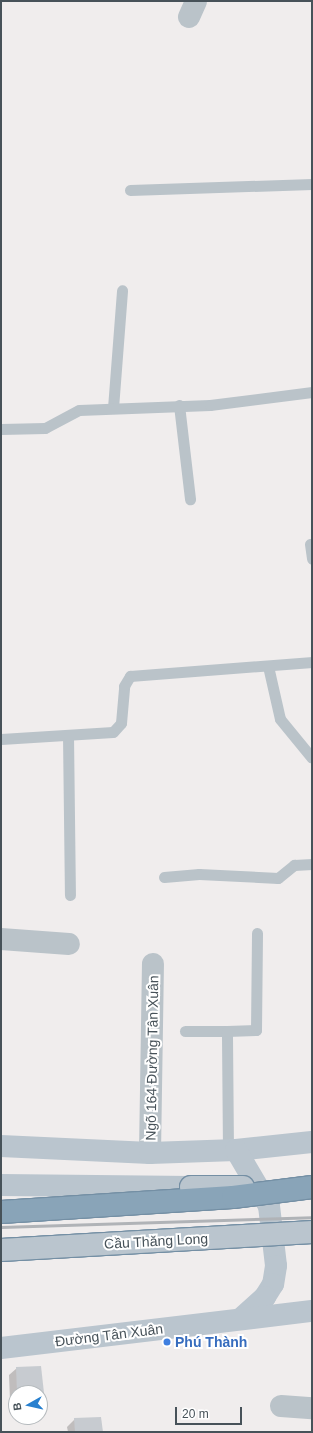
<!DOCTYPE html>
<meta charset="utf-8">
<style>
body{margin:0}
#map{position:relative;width:313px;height:1433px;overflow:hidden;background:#f0eded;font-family:Arial,sans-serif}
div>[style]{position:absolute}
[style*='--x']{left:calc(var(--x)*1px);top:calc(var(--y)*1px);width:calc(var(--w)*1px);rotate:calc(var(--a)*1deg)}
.shadow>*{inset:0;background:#0003}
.building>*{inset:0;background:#c7cbd0}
.lane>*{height:11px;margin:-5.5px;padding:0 5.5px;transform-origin:5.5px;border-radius:5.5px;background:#bac3c9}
.street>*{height:22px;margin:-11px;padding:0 11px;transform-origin:11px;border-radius:11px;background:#bac3c9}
.secondary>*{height:22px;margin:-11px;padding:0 11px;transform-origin:11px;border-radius:11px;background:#bac5ce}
.rail>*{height:3px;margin:-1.5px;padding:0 1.5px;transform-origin:1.5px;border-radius:1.5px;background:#b0b3b7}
.bridges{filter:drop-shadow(1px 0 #748fa4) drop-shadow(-1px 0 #748fa4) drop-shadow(0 1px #748fa4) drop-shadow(0 -1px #748fa4)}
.secondary-bridge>*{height:22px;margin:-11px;padding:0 11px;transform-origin:11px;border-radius:11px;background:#bac5ce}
.highway-bridge>*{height:22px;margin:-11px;padding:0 11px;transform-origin:11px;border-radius:11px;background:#89a4b8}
.dots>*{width:11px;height:11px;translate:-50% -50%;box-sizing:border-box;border:2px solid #fff;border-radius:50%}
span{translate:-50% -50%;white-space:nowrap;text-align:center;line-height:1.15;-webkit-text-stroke:4px #fff;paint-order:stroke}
.street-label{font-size:14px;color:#475259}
.shop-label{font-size:14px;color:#366cbe;font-weight:700}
.left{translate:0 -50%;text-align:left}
.frame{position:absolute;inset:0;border:2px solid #475259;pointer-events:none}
.north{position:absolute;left:8px;top:1385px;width:40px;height:40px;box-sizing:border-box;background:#fff;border:1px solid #b5babd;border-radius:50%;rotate:262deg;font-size:11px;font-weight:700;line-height:16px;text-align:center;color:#475259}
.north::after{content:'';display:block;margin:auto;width:14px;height:18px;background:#2880cf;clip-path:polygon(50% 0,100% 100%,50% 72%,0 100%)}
.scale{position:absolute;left:175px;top:1407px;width:67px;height:18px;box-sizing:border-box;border:2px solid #475259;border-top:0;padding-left:5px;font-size:12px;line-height:14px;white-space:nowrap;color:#475259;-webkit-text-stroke:3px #fff;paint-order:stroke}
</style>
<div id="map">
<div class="shadow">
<div style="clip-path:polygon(17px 1368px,43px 1393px,40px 1396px,40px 1393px,16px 1393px,16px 1401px,10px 1401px,9px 1375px)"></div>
<div style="clip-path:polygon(75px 1419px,102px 1432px,68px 1432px,67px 1427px)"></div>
</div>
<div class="building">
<div style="clip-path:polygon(41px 1366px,44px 1393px,17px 1393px,16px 1367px)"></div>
<div style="clip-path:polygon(101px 1417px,103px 1432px,75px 1432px,74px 1418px)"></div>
</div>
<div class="lane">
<div style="--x:130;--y:190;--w:182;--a:-1.9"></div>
<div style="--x:179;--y:405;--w:95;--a:83.3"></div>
<div style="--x:113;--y:408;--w:118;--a:-85.6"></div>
<div style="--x:1;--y:429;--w:44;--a:-1.3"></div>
<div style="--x:45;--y:428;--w:38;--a:-28"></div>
<div style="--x:79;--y:410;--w:131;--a:-2.2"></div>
<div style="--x:210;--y:405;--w:103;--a:-7.3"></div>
<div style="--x:310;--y:544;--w:15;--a:82"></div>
<div style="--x:268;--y:666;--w:54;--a:77.2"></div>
<div style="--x:280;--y:719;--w:50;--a:50.6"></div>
<div style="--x:68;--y:735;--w:160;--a:89.3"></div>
<div style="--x:1;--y:739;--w:112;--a:-3.6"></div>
<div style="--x:113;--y:732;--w:12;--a:-48"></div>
<div style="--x:121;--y:723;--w:37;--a:-85"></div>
<div style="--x:124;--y:686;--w:12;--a:-59"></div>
<div style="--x:130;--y:676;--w:183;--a:-4.4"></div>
<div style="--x:164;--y:877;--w:35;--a:-5"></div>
<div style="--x:199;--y:874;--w:79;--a:2.9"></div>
<div style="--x:278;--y:878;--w:21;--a:-39"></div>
<div style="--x:294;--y:865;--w:18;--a:-3"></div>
<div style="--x:185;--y:1031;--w:42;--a:0"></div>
<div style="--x:228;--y:1151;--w:120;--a:-90.5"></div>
<div style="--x:227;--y:1031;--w:29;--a:-2"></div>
<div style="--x:256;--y:1030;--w:97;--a:-89.4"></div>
</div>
<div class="street">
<div style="--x:189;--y:17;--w:17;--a:-66"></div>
<div style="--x:1;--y:939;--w:68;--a:4.2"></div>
<div style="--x:150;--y:1153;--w:189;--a:-89.1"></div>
<div style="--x:281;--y:1406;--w:31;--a:4"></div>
</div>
<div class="secondary">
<div style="--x:1;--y:1146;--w:149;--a:2.7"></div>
<div style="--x:150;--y:1153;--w:86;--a:-2"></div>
<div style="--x:236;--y:1150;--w:76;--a:-6"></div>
<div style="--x:236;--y:1150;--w:65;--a:59.5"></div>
<div style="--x:269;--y:1206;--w:60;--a:83.3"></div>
<div style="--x:276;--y:1266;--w:18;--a:99"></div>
<div style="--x:273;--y:1284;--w:15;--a:122"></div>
<div style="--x:265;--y:1297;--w:31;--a:138"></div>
<div style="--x:1;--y:1185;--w:190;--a:0.6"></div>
<div style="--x:1;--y:1348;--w:313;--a:-6.8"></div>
</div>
<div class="rail">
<div style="--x:1;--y:1227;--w:311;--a:-1.8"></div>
</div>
<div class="bridges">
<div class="secondary-bridge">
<div style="--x:191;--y:1187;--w:52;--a:0"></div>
<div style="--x:1;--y:1250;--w:312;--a:-3.3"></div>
</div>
<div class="highway-bridge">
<div style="--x:1;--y:1212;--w:232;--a:-3.7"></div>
<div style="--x:233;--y:1197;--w:80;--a:-7.2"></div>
</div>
</div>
<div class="dots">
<div style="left:167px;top:1342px;background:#3f7fe0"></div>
</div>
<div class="street-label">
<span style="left:152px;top:1058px;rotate:-89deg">Ngõ 164 Đường Tân Xuân</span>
<span style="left:156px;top:1241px;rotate:-3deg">Cầu Thăng Long</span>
<span style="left:109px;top:1335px;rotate:-7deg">Đường Tân Xuân</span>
</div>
<div class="shop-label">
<span class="left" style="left:175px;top:1342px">Phú Thành</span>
</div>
<div class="frame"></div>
<div class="north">B</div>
<div class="scale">20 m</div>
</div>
